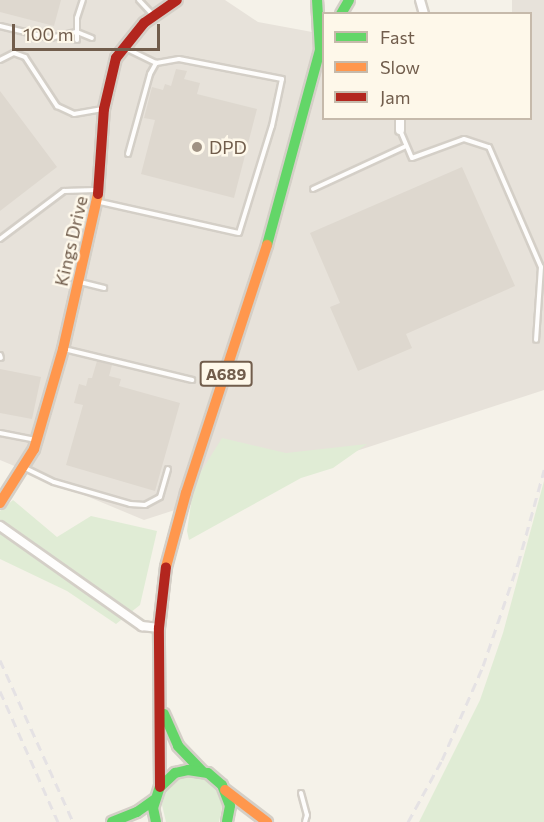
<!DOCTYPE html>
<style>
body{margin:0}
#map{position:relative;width:544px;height:822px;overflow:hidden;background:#f5f2e9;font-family:Commissioner,sans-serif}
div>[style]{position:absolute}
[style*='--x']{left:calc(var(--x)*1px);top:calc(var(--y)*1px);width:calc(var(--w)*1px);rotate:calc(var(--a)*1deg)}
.industrial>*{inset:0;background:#e7e2da}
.green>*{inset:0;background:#e0ecd5}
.building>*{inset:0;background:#ded8cf}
.roads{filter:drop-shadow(2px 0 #d4cfc7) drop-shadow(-2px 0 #d4cfc7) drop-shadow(0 2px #d4cfc7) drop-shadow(0 -2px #d4cfc7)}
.lane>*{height:4px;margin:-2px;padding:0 2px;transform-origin:2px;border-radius:2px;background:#fefdfc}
.street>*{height:8px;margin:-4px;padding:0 4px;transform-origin:4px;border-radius:4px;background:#fefdfc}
.fast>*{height:10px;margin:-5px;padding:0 5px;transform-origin:5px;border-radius:5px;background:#63d668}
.slow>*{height:10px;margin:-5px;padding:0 5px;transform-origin:5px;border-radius:5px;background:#ff974d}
.jam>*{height:10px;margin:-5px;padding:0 5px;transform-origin:5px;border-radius:5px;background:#b3261e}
.rail>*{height:3px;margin-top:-1.5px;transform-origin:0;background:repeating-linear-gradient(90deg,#e5e2e4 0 9px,transparent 0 15px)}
.dots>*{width:16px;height:16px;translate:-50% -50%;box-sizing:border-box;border:3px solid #fef8ea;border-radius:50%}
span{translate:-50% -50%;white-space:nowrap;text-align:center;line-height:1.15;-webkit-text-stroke:5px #fef8ea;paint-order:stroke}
.shield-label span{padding:2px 4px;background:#fef8ea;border:2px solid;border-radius:4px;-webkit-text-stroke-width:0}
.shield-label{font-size:16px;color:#715d4c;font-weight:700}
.poi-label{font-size:18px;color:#715d4c}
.left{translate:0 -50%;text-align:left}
.street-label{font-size:18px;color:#715d4c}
.legend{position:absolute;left:322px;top:12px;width:210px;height:108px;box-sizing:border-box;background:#fef8ea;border:2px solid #c6baab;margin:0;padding:8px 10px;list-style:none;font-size:18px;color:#715d4c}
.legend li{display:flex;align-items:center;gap:12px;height:30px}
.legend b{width:30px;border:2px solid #c6baab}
.scale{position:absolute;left:12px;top:24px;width:148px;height:27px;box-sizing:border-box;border:3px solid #715d4c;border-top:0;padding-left:8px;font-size:18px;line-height:21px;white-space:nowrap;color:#715d4c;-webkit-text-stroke:4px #fef8ea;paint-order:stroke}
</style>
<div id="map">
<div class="industrial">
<div style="clip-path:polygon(0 0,225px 0,258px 22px,323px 34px,324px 118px,530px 118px,530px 14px,512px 13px,512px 0,544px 0,544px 390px,144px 520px,0 460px)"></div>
</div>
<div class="green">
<div style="clip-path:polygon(222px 438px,286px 453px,367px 444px,333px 468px,301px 478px,189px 540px,187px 531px,194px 483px)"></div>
<div style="clip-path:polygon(544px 481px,544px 822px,419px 822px,480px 700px,503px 633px)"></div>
<div style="clip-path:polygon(13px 500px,57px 537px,91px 516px,157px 531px,140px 605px,116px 624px,67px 591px,0 559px,0 511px)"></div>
<div style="clip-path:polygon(196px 776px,214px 784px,223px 802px,219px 822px,166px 822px,162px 805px,166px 791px,182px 777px)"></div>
</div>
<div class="building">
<div style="clip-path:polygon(0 0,61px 0,54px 26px,0 12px)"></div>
<div style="clip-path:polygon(176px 69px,187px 71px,184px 79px,200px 83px,197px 94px,257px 109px,234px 198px,141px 174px,155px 120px,144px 118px,152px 87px,163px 90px,165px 84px,171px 86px)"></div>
<div style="clip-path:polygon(0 91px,57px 167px,0 211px)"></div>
<div style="clip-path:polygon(462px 167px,515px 286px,406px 334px,412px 348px,358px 371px,330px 307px,340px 303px,310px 233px)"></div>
<div style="clip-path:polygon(97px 361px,112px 365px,109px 376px,121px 379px,119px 386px,180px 403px,155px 491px,66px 465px,83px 405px,74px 403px,79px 384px,86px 386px,88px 378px,92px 378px)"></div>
<div style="clip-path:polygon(0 369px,41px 377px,32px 419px,0 413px)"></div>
</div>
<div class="roads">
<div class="lane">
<div style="--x:139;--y:0;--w:21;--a:47"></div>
<div style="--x:0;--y:26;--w:51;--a:13.5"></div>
<div style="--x:50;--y:38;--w:28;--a:-13"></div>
<div style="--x:77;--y:32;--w:16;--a:22"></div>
<div style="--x:77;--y:40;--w:22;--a:-90"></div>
<div style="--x:77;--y:18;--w:19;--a:-72"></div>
<div style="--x:0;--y:60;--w:16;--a:-27"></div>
<div style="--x:14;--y:53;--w:12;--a:20"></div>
<div style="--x:25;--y:57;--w:59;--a:56.9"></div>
<div style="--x:57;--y:106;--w:19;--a:25"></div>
<div style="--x:74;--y:114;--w:29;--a:-10"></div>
<div style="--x:400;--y:130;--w:30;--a:67"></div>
<div style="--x:412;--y:158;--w:55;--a:-20.1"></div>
<div style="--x:464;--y:139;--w:26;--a:18"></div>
<div style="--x:489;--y:147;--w:131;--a:66.6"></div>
<div style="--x:541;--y:267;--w:73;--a:93.9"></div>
<div style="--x:128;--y:154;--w:83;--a:-74.6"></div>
<div style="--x:150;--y:74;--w:13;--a:-61"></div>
<div style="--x:313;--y:189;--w:102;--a:-24.8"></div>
<div style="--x:100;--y:202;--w:142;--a:12.6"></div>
<div style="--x:239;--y:233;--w:112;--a:-72.9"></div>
<div style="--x:272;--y:126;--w:48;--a:-78"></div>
<div style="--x:282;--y:79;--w:105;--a:-169"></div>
<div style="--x:179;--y:59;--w:23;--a:170"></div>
<div style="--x:156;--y:63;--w:32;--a:-154"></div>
<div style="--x:0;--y:239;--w:80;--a:-36.9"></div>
<div style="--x:64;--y:191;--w:32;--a:-2"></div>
<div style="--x:80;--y:282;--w:25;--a:14"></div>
<div style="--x:64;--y:349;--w:132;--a:13.6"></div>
<div style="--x:0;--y:355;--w:3;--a:72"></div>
<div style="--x:0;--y:433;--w:36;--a:11"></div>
<div style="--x:25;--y:468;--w:32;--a:26"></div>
<div style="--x:54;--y:482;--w:79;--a:16.1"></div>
<div style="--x:130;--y:504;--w:15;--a:4"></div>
<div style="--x:145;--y:505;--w:17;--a:-28"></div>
<div style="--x:160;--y:497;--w:29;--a:-74"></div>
<div style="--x:301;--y:793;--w:23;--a:75"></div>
<div style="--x:307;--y:815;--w:7;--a:106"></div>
</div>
<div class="street">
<div style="--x:420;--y:0;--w:15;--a:74"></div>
<div style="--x:400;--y:118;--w:12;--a:90"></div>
<div style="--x:0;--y:526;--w:174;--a:35.2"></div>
<div style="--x:142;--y:626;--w:17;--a:7"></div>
</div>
<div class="fast">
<div style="--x:341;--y:14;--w:16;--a:-60"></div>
<div style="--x:267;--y:245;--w:202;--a:-74.8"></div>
<div style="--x:320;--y:50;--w:50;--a:-93.4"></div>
<div style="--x:164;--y:714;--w:35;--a:66"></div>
<div style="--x:178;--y:746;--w:35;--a:46"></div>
<div style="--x:112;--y:822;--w:27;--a:-22"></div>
<div style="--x:137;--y:812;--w:21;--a:-35"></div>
<div style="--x:156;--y:822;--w:14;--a:-102"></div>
<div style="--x:153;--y:808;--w:22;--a:-72"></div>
<div style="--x:160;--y:787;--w:21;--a:-43"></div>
<div style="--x:175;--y:773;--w:13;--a:-13"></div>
<div style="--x:188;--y:770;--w:20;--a:9"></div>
<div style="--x:208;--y:773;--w:18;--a:41"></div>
<div style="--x:222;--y:785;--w:22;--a:69"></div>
<div style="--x:230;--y:806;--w:16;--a:101"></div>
</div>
<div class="slow">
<div style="--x:0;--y:503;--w:64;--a:-57.8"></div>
<div style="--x:34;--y:449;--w:104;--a:-73.8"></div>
<div style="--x:63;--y:349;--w:159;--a:-77.3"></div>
<div style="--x:166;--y:567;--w:77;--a:-74.9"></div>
<div style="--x:186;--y:493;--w:261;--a:-71.9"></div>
<div style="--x:225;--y:790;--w:53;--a:37.3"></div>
</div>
<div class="jam">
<div style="--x:98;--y:194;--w:85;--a:-86"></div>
<div style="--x:104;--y:109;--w:52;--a:-76.8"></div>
<div style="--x:116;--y:58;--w:45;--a:-51.3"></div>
<div style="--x:144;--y:23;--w:40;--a:-34.9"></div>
<div style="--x:160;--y:787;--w:159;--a:-90.4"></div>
<div style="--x:159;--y:628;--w:61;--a:-83.5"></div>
</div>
</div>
<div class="rail">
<div style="--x:0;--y:660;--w:178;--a:65.7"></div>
<div style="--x:0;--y:691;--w:143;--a:66.1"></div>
<div style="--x:408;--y:822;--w:71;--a:-61.3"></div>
<div style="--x:442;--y:760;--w:103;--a:-66.4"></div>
<div style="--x:483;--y:666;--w:108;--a:-71.1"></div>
<div style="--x:518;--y:564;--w:98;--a:-74.5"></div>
</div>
<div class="dots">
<div style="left:197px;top:147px;background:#9f9183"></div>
</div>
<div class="shield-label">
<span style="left:226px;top:374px">A689</span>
</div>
<div class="poi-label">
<span class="left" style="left:209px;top:147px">DPD</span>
</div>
<div class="street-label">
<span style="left:71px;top:241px;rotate:-77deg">Kings Drive</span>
</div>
<ul class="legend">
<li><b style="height:8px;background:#63d668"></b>Fast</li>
<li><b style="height:8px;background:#ff974d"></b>Slow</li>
<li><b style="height:8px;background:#b3261e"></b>Jam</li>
</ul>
<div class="scale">100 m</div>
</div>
